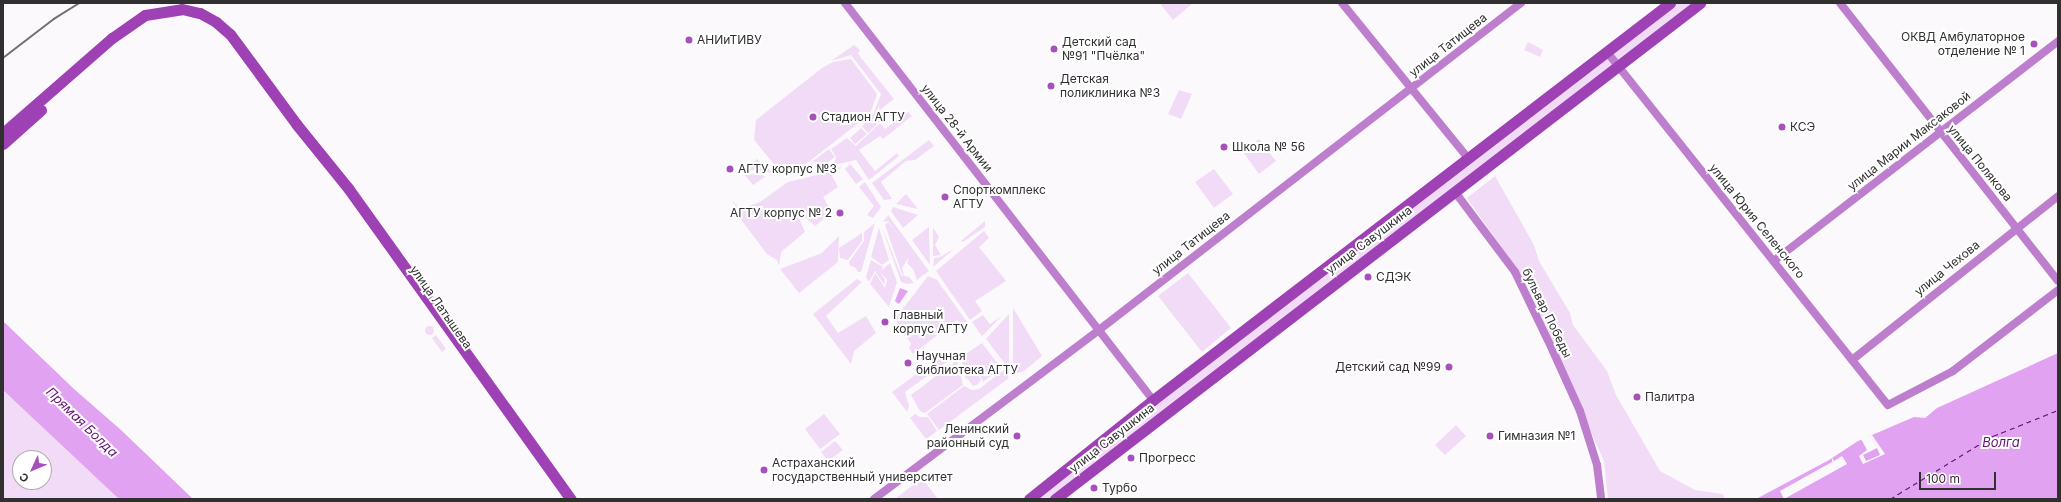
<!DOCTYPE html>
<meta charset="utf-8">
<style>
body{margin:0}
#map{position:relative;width:2061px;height:502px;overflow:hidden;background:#fcf9fd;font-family:Inter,sans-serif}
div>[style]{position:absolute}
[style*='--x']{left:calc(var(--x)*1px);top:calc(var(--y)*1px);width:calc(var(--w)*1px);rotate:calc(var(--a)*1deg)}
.green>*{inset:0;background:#f1dbf6}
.round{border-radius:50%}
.water>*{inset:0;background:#e2a2f2}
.pier>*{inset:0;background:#fcf9fd}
.ferry>*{height:1px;margin-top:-0.5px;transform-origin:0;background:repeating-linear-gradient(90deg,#601272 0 5px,transparent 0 9px)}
.secondary>*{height:8px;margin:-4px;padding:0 4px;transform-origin:4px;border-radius:4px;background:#bd7fcd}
.highway>*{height:11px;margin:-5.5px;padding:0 5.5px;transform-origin:5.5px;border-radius:5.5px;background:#9e41b4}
.rail>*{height:1.5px;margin:-0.75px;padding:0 0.75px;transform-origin:0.75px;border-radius:0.75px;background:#727072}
.dots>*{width:11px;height:11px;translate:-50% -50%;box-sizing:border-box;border:2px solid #fff;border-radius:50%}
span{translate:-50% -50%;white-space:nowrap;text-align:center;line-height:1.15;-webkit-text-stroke:4px #fff;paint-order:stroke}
.poi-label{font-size:12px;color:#313031}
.right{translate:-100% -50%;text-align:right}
.left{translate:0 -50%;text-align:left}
.street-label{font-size:12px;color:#313031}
.water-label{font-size:13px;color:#601272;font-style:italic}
.frame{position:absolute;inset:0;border:4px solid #313031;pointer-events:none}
.north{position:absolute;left:12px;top:450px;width:40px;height:40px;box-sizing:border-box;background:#fff;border:1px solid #adacad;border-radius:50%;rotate:226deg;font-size:11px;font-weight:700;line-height:16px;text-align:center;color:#313031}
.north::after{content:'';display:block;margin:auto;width:14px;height:18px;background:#a74fbc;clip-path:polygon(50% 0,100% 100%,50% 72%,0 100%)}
.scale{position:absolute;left:1919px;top:472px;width:77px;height:18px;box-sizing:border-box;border:2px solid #313031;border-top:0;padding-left:5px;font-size:12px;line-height:14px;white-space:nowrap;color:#313031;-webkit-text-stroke:3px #fff;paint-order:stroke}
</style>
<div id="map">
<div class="green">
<div style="clip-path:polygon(1164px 3px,1193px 3px,1173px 20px,1161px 5px)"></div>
<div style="clip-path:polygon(1670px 3px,1699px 3px,1052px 499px,1032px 499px)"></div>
<div style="clip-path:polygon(1528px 42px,1543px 50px,1540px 57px,1524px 50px)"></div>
<div style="clip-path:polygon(854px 45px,860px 50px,858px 54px,894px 99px,876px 113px,877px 124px,868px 133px,862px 126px,873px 115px,881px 94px,851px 55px,831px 61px)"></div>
<div style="clip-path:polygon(851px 59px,877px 94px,870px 114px,797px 171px,778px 169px,754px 140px,756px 120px,822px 68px,833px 62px)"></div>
<div style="clip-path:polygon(1179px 90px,1192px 94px,1181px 119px,1168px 114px)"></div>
<div style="clip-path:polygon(908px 112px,912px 116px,883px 139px,880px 136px,859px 150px,875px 171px,897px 153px,899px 156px,869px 180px,856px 160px,834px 165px,836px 157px,831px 149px,847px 138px,856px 146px,880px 123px,885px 129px)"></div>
<div style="clip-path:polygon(857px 128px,829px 149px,835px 157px,818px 169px,813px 161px)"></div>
<div style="clip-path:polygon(861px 128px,867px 134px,855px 144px,850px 138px)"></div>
<div style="clip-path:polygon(1259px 139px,1276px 161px,1259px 174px,1243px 152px)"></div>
<div style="clip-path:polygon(929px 140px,934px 146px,915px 160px,906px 161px,881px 182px,892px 199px,884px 200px,872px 183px)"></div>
<div style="clip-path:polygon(757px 159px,773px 173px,745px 169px)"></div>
<div style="clip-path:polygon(850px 164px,863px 179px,856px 184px,845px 169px)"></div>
<div style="clip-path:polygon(842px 166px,832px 176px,838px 187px,823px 197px,832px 212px,815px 226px,802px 215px,799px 218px,805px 232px,781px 252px,779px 266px,777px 260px,767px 254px,733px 209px,733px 201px,740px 209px,760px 202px,788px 182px,829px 172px)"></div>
<div style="clip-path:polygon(1214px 169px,1233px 194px,1214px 208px,1195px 182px)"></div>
<div style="clip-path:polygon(743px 173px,766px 176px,753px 185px)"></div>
<div style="clip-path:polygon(1495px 176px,1534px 245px,1539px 261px,1570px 313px,1573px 325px,1607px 371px,1616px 395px,1660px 471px,1695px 490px,1723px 494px,1725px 499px,1608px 499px,1604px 461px,1519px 273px,1467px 198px)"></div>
<div style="clip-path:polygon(865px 182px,881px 207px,873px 218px,867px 215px,874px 206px,859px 187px)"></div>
<div style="clip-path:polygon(906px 194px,918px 209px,896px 204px)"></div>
<div style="clip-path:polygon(893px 207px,918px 215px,903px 228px,891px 211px)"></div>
<div style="clip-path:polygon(888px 215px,929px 271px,917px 280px,913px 269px,907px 263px,909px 257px,902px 268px,904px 275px,902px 274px,885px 225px,888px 222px,899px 236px,888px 221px,883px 222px)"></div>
<div style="clip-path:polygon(985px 221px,985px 227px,963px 242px,961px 241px)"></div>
<div style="clip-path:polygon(875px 223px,861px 272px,858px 272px,855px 267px,850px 266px,849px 262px,864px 241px,864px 232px)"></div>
<div style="clip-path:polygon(881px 224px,901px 275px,909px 277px,914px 283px,907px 284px,901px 282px)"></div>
<div style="clip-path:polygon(929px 227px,930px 265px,912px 240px)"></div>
<div style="clip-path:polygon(933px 227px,939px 237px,935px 245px,941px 255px,933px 256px)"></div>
<div style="clip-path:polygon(879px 228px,889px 260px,882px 265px,871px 257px)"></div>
<div style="clip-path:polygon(984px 231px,989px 238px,979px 247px,1006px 281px,975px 301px,982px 311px,970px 320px,936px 271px)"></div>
<div style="clip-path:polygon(862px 233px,862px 241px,848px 260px,840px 258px,839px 248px)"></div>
<div style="clip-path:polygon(839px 236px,838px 262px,799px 293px,780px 269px,822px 253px)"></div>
<div style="clip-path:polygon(954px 249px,933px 267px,934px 258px,940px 257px)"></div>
<div style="clip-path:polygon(871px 260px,883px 267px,881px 271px,890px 263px,897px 282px,889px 307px,870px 284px,875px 273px,885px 288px,887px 280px,880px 272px,885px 280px,884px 285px,875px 271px,869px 282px,866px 277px)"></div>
<div style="clip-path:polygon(1188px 273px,1231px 328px,1202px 352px,1158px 296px)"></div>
<div style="clip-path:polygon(928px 276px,937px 280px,967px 322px,962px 326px,957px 320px,913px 354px,909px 348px,911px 344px,895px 319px)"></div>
<div style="clip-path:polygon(857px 279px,862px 282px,826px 316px,838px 333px,866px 316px,876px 333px,854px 351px,851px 364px,813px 314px)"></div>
<div style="clip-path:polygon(1013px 308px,1042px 356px,1024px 371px,1013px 374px)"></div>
<div style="clip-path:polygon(1009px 314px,1009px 369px,986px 339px)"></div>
<div style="clip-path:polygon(983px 315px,990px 324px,1002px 316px,982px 336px,972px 322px)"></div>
<div class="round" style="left:424.5px;top:325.5px;width:9px;height:9px"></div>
<div style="clip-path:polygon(436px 335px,446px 349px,442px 352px,432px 338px)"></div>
<div style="clip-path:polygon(982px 343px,1001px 368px,983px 382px,979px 373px,972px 372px,978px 374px,981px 380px,977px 385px,973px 386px,967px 378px,966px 380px,961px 357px)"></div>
<div style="clip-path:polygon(948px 351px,955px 356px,905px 392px,909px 406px,907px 412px,892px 392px)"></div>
<div style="clip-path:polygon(957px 360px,963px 385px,925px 413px,920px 411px,911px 395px)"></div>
<div style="clip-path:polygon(1004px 370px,1009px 378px,939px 430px,927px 414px,964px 386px,972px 390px,979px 389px)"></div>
<div style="clip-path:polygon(evenodd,3px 390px,85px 465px,119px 499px,3px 499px,3px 390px,20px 458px,44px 458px,44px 482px,20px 482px,20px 458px)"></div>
<div style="clip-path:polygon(824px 414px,840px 434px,820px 449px,805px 429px)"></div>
<div style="clip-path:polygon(915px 414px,920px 417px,928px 417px,937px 431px,926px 439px,910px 418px)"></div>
<div style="clip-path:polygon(1456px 425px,1466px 436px,1445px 455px,1435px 445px)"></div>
<div style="clip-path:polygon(835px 441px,843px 450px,828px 461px,821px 452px)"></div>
<div style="clip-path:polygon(922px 478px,938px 499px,895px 499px)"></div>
</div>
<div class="water">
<div style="clip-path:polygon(900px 288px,908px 291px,899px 304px,895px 301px)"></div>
<div style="clip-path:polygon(3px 321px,74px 389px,121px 430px,193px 499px,119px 499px,3px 390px)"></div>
<div style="clip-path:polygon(2058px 353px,2058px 499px,1756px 499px,1829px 460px,1858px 441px,1914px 417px,1925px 418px,1937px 408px)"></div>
</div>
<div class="pier">
<div style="clip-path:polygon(evenodd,1872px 435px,1885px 454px,1863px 464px,1859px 456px,1867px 450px,1861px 439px,1872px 435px,1877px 448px,1880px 455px,1866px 461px,1863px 455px,1877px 448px)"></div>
<div style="clip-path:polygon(1842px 456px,1847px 464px,1784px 499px,1780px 491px,1832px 462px,1832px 458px,1834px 461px)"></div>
</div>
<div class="ferry">
<div style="--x:1890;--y:499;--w:121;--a:-31.5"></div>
<div style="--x:1993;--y:436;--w:70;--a:-21.8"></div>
</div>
<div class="secondary">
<div style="--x:845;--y:3;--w:502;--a:52.2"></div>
<div style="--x:1342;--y:3;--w:198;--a:50.9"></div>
<div style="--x:1840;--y:3;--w:353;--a:51.9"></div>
<div style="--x:1607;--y:52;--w:451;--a:51.5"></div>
<div style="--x:1888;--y:405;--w:73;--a:-27.6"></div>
<div style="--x:1953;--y:371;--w:133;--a:-37.6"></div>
<div style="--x:1455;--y:192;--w:100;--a:53.1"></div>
<div style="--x:1515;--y:272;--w:85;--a:64.3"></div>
<div style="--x:1552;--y:349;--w:68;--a:65.7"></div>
<div style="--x:1580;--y:411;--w:57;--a:72.5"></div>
<div style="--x:1597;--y:465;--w:34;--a:83"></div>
<div style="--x:1775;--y:260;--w:358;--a:-37.7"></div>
<div style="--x:1852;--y:360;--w:263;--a:-38.5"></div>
<div style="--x:874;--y:499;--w:281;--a:-36.9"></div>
<div style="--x:1099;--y:330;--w:534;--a:-37.77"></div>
</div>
<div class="highway">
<div style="--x:3;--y:133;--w:145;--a:-41.1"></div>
<div style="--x:112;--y:38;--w:40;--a:-34.9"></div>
<div style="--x:145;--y:15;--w:37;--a:-9"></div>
<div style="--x:182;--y:9;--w:18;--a:13"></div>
<div style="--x:200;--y:13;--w:18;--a:29"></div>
<div style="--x:216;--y:22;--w:18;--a:41"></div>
<div style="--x:230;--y:34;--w:113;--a:53.6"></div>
<div style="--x:297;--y:125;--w:81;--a:51"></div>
<div style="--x:348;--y:188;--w:383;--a:54.4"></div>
<div style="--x:3;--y:144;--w:51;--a:-41.8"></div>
<div style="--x:1029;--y:499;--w:159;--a:-38.6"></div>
<div style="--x:1153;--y:400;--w:652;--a:-37.52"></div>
<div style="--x:1055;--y:499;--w:814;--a:-37.56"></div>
</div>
<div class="rail">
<div style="--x:3;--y:58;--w:64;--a:-37.4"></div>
<div style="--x:54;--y:19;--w:31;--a:-32"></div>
</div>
<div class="dots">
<div style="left:689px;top:40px;background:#a74fbc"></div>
<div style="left:2034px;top:44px;background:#a74fbc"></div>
<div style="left:1054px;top:49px;background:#a74fbc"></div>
<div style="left:1051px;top:86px;background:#a74fbc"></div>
<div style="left:813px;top:117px;background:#a74fbc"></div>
<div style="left:1782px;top:127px;background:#a74fbc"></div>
<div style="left:1224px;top:147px;background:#a74fbc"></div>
<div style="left:730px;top:169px;background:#a74fbc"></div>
<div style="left:945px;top:197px;background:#a74fbc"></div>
<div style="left:840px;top:213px;background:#a74fbc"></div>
<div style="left:1368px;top:277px;background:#a74fbc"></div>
<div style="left:885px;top:322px;background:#a74fbc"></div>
<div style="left:908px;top:363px;background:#a74fbc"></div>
<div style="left:1449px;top:367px;background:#a74fbc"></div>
<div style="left:1637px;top:397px;background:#a74fbc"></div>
<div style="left:1017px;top:436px;background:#a74fbc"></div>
<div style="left:1490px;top:436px;background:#a74fbc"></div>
<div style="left:1131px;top:458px;background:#a74fbc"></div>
<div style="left:764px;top:470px;background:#a74fbc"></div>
<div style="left:1094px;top:488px;background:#a74fbc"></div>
</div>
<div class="poi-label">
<span class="right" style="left:2025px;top:44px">ОКВД Амбулаторное<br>отделение № 1</span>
<span class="left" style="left:697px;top:40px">АНИиТИВУ</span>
<span class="left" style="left:1062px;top:49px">Детский сад<br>№91 "Пчёлка"</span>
<span class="left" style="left:1060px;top:86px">Детская<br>поликлиника №3</span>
<span class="left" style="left:821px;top:117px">Стадион АГТУ</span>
<span class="left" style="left:1790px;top:127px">КСЭ</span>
<span class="left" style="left:1232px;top:147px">Школа № 56</span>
<span class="left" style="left:738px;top:169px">АГТУ корпус №3</span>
<span class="left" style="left:953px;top:197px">Спорткомплекс<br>АГТУ</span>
<span class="right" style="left:832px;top:213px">АГТУ корпус № 2</span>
<span class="left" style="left:1376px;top:277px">СДЭК</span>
<span class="left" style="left:893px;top:322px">Главный<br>корпус АГТУ</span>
<span class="left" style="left:916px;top:363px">Научная<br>библиотека АГТУ</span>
<span class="right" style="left:1441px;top:367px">Детский сад №99</span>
<span class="left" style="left:1645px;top:397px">Палитра</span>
<span class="right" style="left:1009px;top:436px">Ленинский<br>районный суд</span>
<span class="left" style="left:1498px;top:436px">Гимназия №1</span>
<span class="left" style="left:1139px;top:458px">Прогресс</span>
<span class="left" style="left:772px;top:470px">Астраханский<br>государственный университет</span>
<span class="left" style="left:1102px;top:488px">Турбо</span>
</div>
<div class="street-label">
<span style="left:1448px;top:45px;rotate:-38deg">улица Татищева</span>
<span style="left:957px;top:128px;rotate:52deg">улица 28-й Армии</span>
<span style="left:1909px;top:141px;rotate:-38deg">улица Марии Максаковой</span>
<span style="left:1980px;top:163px;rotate:51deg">улица Полякова</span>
<span style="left:1757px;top:221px;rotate:51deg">улица Юрия Селенского</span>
<span style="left:1369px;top:240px;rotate:-37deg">улица Савушкина</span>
<span style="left:1191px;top:243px;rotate:-38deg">улица Татищева</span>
<span style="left:1947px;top:268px;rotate:-39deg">улица Чехова</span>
<span style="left:441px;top:307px;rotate:55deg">улица Латышева</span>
<span style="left:1547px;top:313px;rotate:64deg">бульвар Победы</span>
<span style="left:1112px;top:438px;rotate:-38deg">улица Савушкина</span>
</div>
<div class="water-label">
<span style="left:82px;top:422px;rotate:44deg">Прямая Болда</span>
<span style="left:2001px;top:442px">Волга</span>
</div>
<div class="frame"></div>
<div class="north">С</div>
<div class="scale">100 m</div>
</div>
